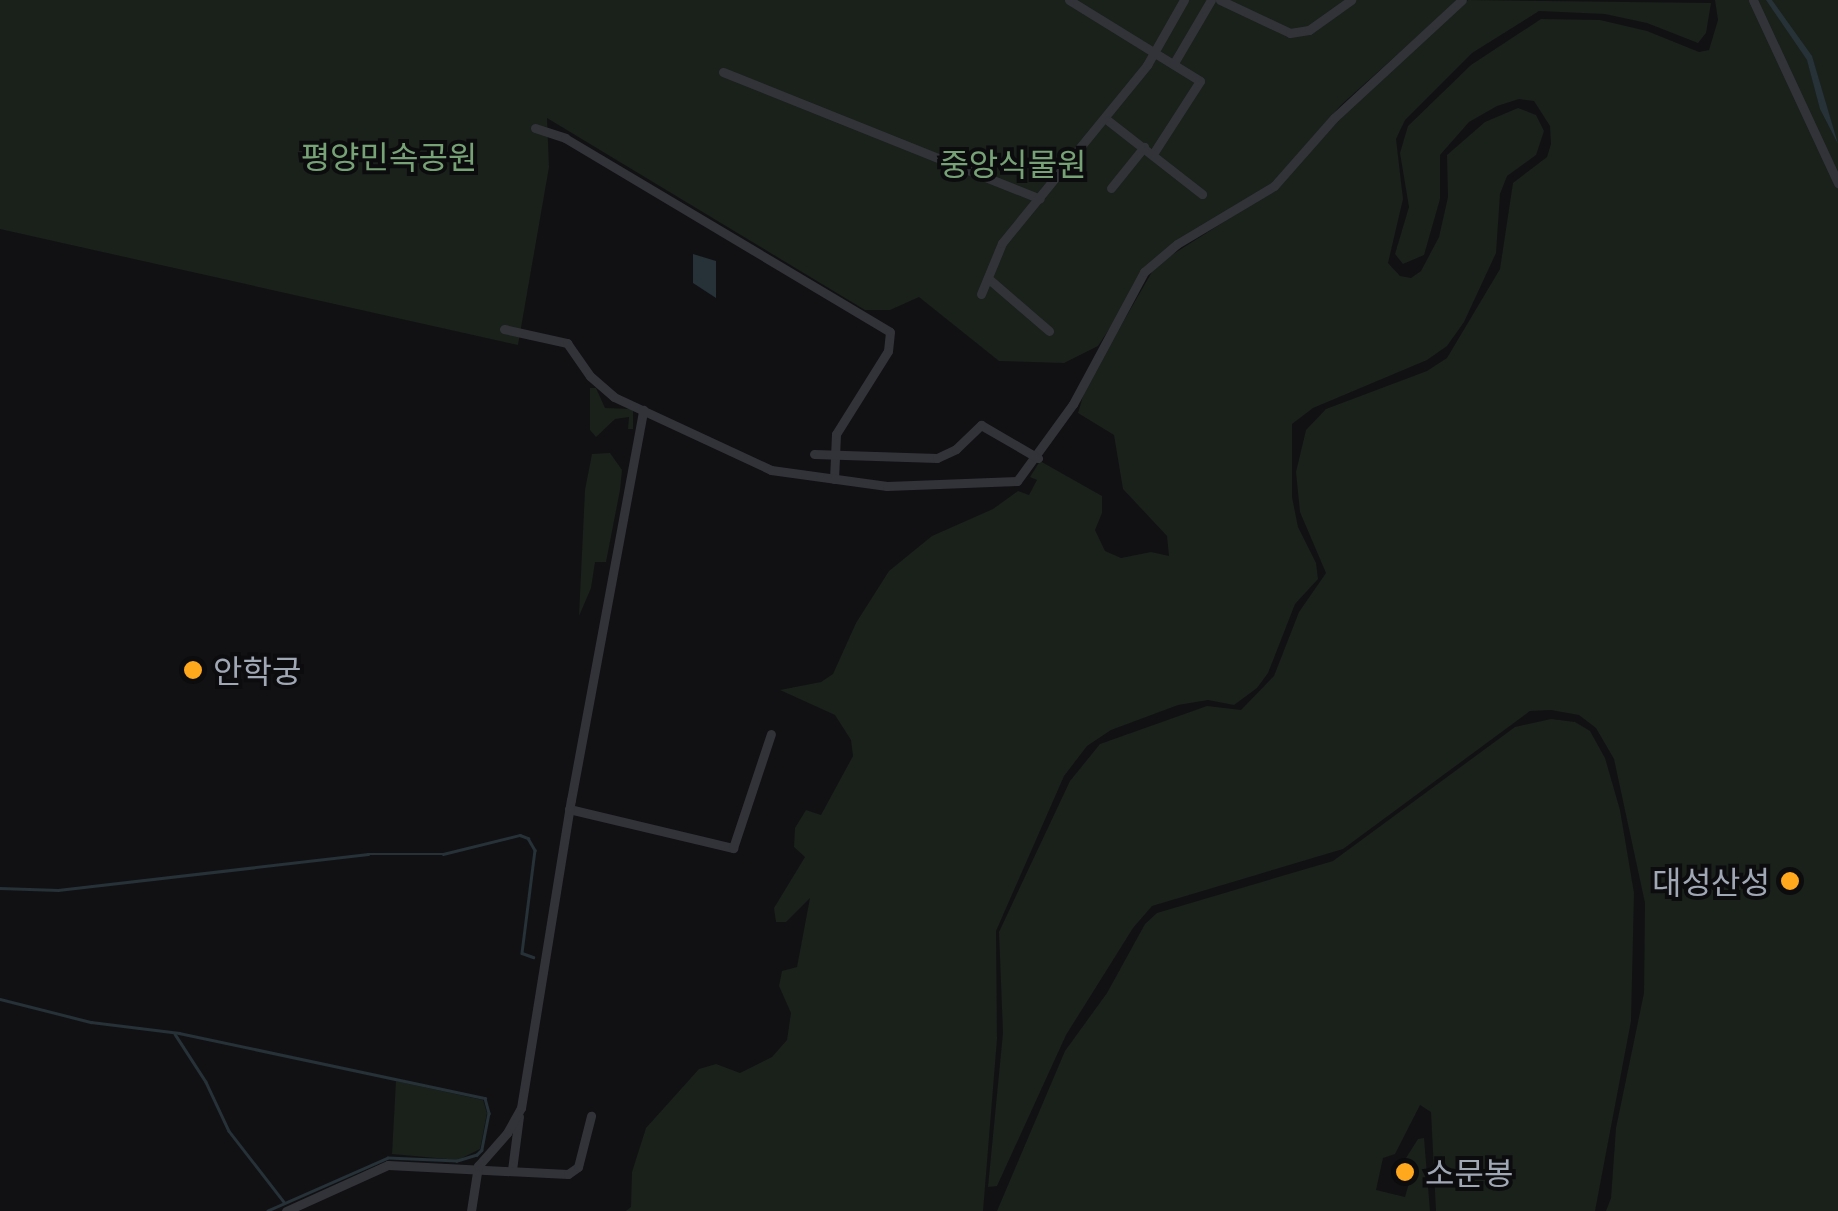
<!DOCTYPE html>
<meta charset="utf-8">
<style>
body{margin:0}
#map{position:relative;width:1838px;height:1211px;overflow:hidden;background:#111113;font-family:"Exo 2","Noto Sans KR",sans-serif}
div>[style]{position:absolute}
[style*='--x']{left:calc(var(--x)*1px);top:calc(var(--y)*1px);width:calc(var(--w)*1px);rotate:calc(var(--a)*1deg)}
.green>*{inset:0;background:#19211a}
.water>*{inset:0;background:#263138}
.stream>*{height:2.5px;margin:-1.25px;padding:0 1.25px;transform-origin:1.25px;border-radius:1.25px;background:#263138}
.street>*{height:9px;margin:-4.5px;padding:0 4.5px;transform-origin:4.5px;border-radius:4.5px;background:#323338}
.dots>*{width:28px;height:28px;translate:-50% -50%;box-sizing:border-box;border:5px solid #0c0c0e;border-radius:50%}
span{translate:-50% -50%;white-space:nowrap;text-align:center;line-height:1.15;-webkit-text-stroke:8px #0c0c0e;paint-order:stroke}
.park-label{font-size:32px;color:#76a276}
.poi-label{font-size:32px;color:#a1a8b5}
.left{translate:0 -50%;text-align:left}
.right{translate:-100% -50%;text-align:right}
</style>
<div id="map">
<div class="green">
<div style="clip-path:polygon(0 0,1458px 0,1341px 105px,1270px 185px,1156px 258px,1098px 346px,1064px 363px,999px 361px,919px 297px,890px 310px,865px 310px,547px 118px,549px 167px,518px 345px,0 229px)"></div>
<div style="clip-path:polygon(1468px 0,1711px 3px,1706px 33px,1698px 43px,1647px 23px,1605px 14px,1539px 11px,1472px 53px,1405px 120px,1396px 139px,1403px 199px,1388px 263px,1400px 276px,1411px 278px,1421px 271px,1439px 237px,1448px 197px,1447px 155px,1485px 122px,1518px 108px,1536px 115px,1544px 131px,1536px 155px,1507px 176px,1500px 194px,1496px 253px,1464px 322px,1447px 346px,1427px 360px,1313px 408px,1292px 424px,1292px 497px,1298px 527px,1316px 563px,1318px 579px,1295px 604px,1268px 673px,1257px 688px,1234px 705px,1208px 700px,1178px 705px,1111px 730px,1087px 746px,1064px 776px,996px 931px,997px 1039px,983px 1211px,626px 1211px,631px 1207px,632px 1172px,646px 1128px,699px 1069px,716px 1064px,740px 1073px,772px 1057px,787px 1040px,791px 1013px,779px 986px,782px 971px,797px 967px,810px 898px,786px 922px,776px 922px,774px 908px,805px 857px,794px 847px,795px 828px,806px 810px,821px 815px,853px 756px,851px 740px,835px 715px,780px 690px,821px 682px,833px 674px,856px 623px,889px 571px,932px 536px,993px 509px,1018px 491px,1029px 495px,1037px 480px,1030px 477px,1040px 461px,1102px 496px,1102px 513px,1095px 530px,1105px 551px,1121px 558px,1151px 552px,1169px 556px,1167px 536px,1123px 489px,1114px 435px,1078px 413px,1086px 386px,1156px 265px,1277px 188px,1369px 87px)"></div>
<div style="clip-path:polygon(1715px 0,1838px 0,1838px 1211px,1606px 1211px,1611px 1198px,1616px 1128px,1644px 993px,1645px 903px,1614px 759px,1596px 728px,1579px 715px,1551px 710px,1530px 711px,1343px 849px,1152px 906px,1133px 928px,1066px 1035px,997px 1186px,988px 1187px,1003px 1033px,999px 932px,1070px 781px,1100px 744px,1207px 706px,1241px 710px,1274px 676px,1299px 612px,1326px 573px,1300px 512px,1296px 472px,1306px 430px,1326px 409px,1427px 371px,1447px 358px,1500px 269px,1513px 183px,1547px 157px,1551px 144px,1550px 126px,1534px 101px,1519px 99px,1497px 106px,1469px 122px,1440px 155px,1440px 199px,1424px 255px,1403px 264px,1395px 254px,1409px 207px,1400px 153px,1408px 126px,1471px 65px,1541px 19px,1600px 20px,1647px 31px,1699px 52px,1709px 50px,1718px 20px)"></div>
<div style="clip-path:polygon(590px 388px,596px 388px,605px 408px,633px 409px,633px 429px,628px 429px,629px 417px,615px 419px,596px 437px,590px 430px)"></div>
<div style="clip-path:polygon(610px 453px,622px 470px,620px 490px,606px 562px,595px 562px,591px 588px,579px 616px,585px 490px,592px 454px)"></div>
<div style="clip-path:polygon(1551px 719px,1575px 722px,1590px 731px,1605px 758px,1620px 810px,1634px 893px,1631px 1021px,1595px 1211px,1436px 1211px,1431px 1112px,1420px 1105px,1395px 1154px,1383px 1158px,1376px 1190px,1405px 1197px,1414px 1166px,1406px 1158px,1418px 1139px,1424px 1138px,1430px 1211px,997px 1211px,1065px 1051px,1107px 993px,1145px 924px,1157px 913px,1333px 861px,1515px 727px)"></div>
<div style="clip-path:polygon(396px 1081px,483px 1100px,487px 1113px,480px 1149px,458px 1160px,392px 1154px)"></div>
</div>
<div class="water">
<div style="clip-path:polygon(1766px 0,1772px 0,1812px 56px,1838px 144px,1820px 109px,1807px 60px)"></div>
<div style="clip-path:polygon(693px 254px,716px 261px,716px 298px,693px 283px)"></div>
</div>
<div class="stream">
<div style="--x:0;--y:888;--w:58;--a:2"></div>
<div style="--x:58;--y:890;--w:312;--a:-6.6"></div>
<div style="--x:368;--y:854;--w:75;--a:0"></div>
<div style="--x:443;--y:854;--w:79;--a:-13.9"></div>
<div style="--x:520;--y:835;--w:9;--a:21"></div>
<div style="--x:528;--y:838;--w:14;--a:60"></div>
<div style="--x:535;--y:850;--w:104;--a:97.2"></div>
<div style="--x:522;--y:953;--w:12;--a:20"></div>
<div style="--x:0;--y:999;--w:94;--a:14.2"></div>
<div style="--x:91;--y:1022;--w:89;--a:7.1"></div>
<div style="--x:179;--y:1033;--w:313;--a:12"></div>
<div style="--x:485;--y:1098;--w:16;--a:75"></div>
<div style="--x:489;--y:1113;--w:38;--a:101"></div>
<div style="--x:482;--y:1150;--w:7;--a:135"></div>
<div style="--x:477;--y:1155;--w:21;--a:163"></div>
<div style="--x:457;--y:1161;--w:69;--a:-177.5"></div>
<div style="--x:388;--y:1158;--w:131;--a:156.2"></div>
<div style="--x:175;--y:1034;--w:57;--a:57.1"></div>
<div style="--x:206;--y:1082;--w:54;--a:64.9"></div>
<div style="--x:229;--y:1131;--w:90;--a:52.2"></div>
</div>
<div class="street">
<div style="--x:1069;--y:0;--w:154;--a:31.7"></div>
<div style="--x:1200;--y:81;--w:87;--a:122.8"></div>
<div style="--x:1220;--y:0;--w:77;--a:25.2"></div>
<div style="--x:1290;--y:33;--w:19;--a:-9"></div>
<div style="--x:1309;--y:30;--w:52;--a:-35.5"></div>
<div style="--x:1753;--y:0;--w:202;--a:65.1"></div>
<div style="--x:1174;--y:63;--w:73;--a:-59.6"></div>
<div style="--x:723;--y:72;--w:341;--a:21.8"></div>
<div style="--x:1106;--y:119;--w:122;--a:38"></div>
<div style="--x:535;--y:128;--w:32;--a:18"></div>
<div style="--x:565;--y:138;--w:378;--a:30.8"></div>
<div style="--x:890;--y:332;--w:19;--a:96"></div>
<div style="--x:888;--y:351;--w:98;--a:122.1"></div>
<div style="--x:836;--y:434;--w:45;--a:92.5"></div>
<div style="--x:1111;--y:188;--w:53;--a:-51.2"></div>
<div style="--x:990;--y:280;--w:78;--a:40.8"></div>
<div style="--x:981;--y:294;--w:55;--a:-67.6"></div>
<div style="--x:1002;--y:243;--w:230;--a:-50.8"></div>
<div style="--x:1147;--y:65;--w:75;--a:-60.4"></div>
<div style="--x:504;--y:329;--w:65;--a:12.5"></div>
<div style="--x:567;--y:343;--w:40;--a:55.1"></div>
<div style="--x:590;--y:376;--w:32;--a:41"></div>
<div style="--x:614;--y:397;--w:173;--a:24.9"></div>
<div style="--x:771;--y:470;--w:117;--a:7.9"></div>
<div style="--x:887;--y:486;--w:130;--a:-2.2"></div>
<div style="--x:1017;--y:481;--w:95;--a:-54"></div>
<div style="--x:1073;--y:404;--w:150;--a:-61.7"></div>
<div style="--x:1144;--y:272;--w:43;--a:-40.3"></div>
<div style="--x:1177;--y:244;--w:113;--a:-30.9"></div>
<div style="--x:1274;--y:186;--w:91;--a:-48.6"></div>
<div style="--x:1334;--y:118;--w:174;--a:-42.7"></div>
<div style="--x:814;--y:454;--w:123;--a:1.9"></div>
<div style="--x:937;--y:458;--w:21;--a:-25"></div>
<div style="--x:956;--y:449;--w:35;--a:-44"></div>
<div style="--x:981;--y:425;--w:66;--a:30.1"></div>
<div style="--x:569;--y:809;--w:169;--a:13.4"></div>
<div style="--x:733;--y:848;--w:120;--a:-71.6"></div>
<div style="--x:512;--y:1170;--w:54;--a:-82.6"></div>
<div style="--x:286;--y:1211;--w:112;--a:-24.3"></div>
<div style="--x:388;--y:1165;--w:180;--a:2.9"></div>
<div style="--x:568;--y:1174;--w:12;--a:-35"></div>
<div style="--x:578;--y:1167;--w:53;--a:-75.7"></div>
<div style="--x:471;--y:1211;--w:46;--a:-81.2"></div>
<div style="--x:478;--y:1166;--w:44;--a:-48.7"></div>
<div style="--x:507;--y:1133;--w:29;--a:-61"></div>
<div style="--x:521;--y:1108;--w:312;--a:-80.8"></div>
<div style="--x:571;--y:800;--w:397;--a:-79.5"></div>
</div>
<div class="dots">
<div style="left:193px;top:670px;background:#ffa81d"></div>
<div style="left:1790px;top:881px;background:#ffa81d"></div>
<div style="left:1405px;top:1172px;background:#ffa81d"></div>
</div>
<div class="park-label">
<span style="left:389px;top:156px">평양민속공원</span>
<span style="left:1013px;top:163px">중앙식물원</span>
</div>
<div class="poi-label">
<span class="left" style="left:213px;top:670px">안학궁</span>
<span class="right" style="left:1770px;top:881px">대성산성</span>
<span class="left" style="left:1425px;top:1172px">소문봉</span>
</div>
</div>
